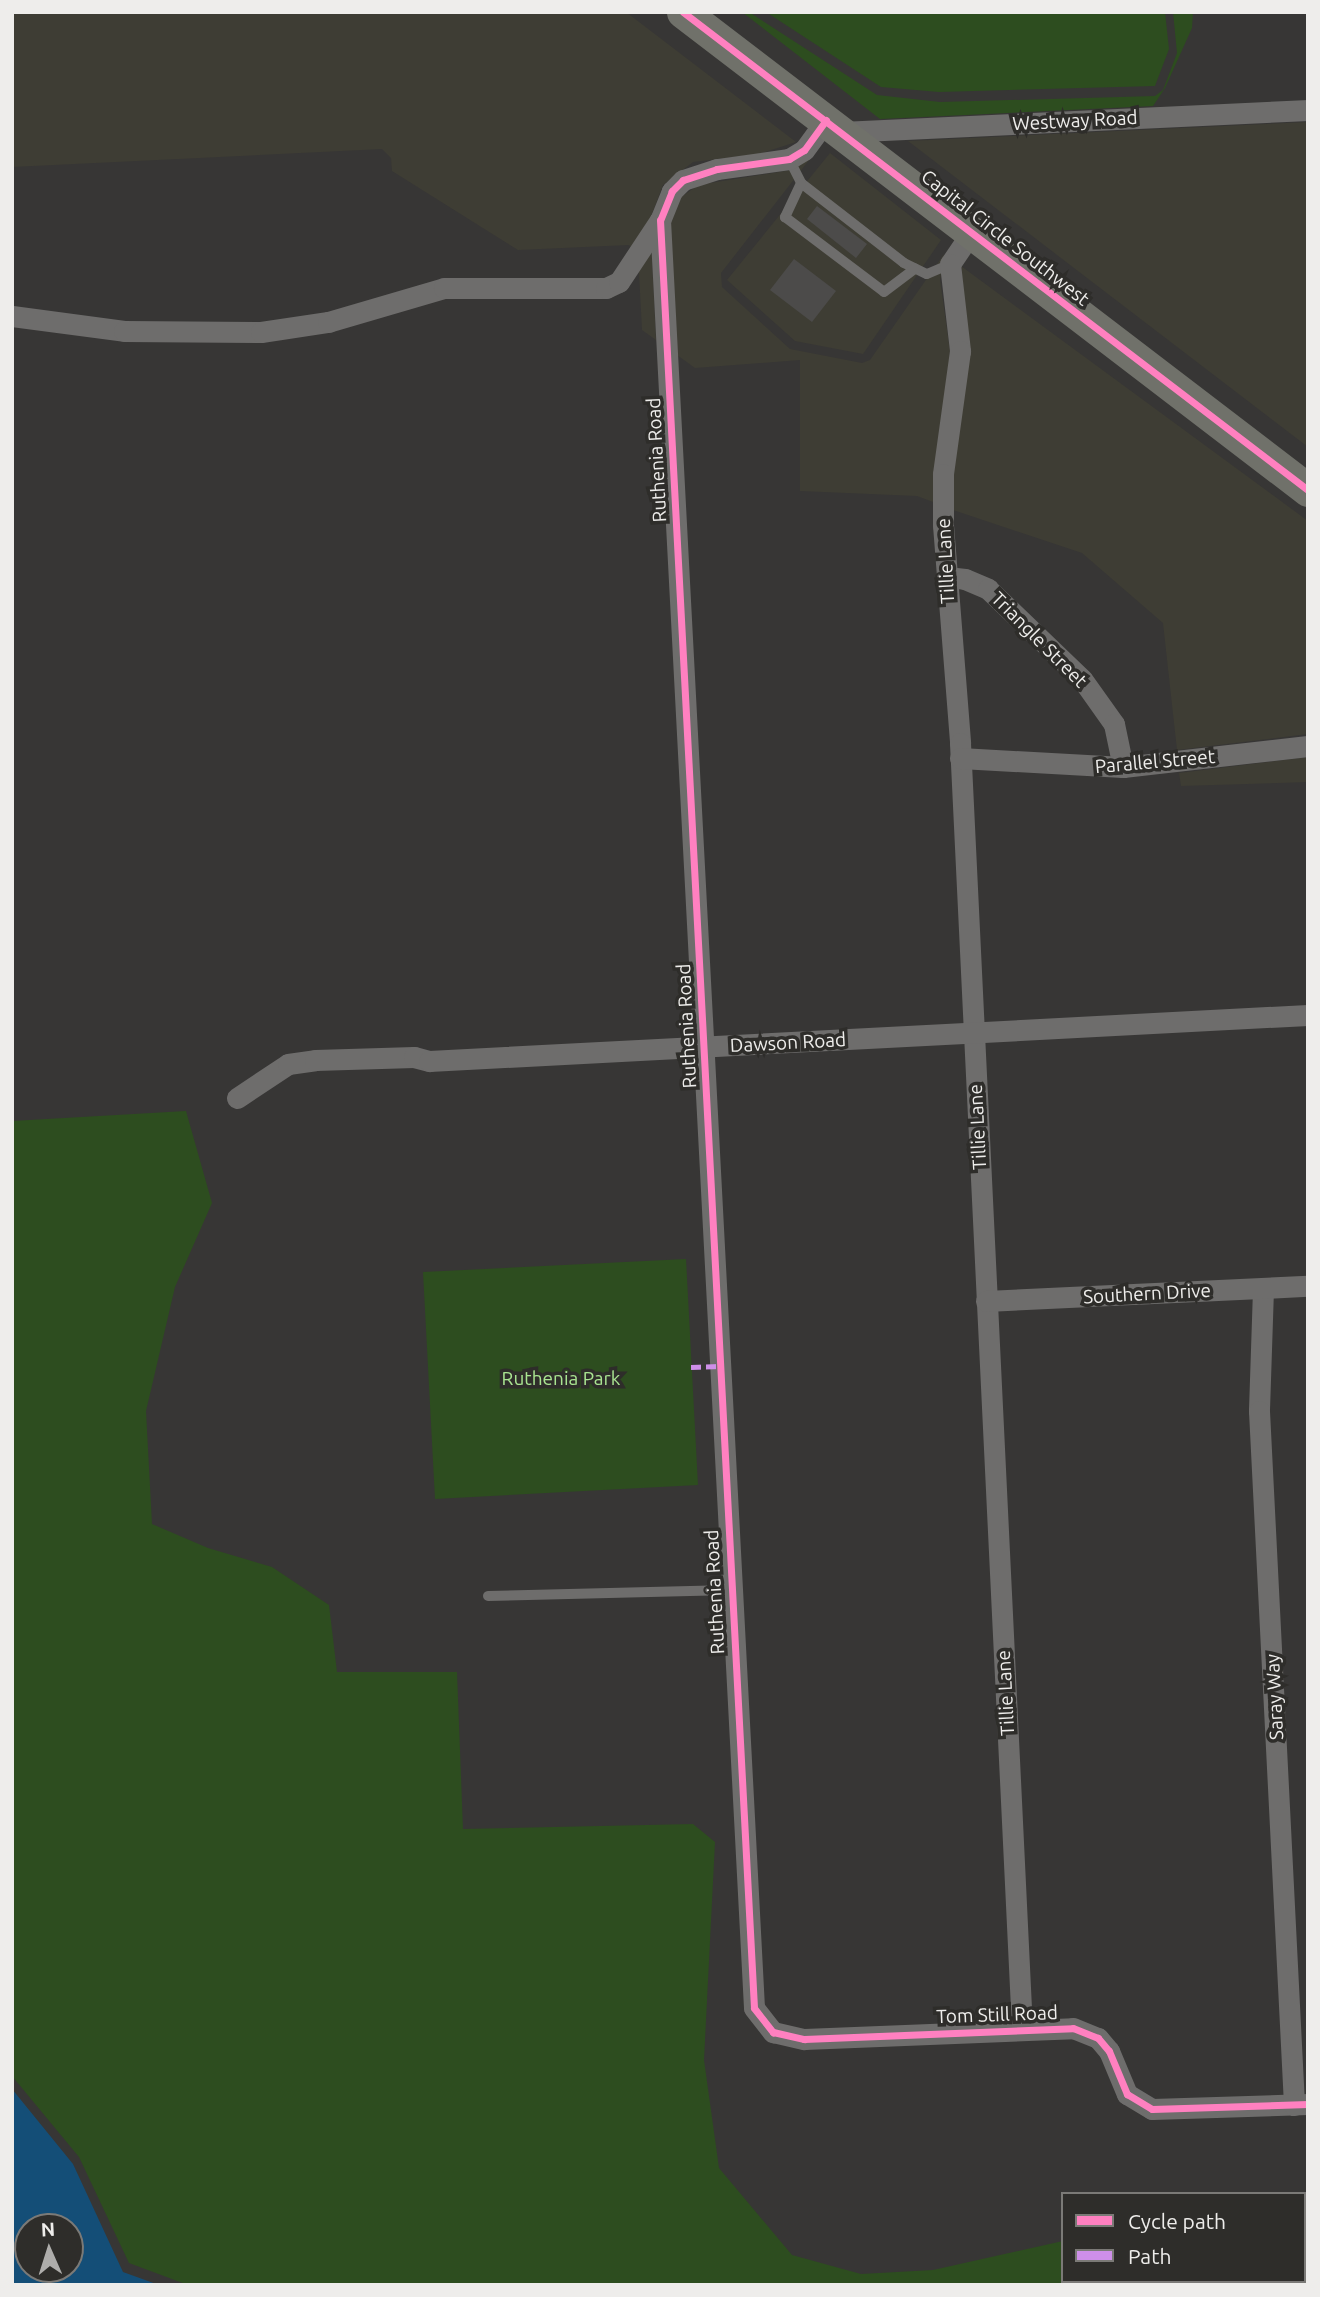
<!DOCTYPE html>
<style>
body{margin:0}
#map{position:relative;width:1320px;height:2297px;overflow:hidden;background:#373635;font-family:Ubuntu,sans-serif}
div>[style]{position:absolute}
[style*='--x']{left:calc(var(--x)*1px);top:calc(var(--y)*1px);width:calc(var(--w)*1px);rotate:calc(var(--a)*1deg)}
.built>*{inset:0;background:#3e3d34}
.green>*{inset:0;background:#2d4d1f}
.water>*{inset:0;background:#144e77}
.building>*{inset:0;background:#4c4b4a}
.service>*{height:10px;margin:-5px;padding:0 5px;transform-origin:5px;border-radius:5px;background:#6e6d6c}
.minor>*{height:21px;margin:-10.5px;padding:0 10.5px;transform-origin:10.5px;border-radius:10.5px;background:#6e6d6c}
.primary>*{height:33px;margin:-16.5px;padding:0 16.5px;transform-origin:16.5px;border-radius:16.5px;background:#70716a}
.quiet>*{height:5px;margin-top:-2.5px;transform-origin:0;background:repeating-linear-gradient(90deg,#ce8fe9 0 10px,transparent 0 15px)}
.cycleway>*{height:7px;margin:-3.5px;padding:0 3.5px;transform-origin:3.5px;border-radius:3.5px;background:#ff80c0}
span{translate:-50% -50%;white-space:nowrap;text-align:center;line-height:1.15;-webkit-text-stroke:7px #2e2d2a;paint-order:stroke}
.street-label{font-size:19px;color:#eeedeb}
.park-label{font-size:19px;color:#a9e491}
.frame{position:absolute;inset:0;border:14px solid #eeedeb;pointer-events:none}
.legend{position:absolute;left:1061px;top:2192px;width:245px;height:91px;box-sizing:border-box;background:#2e2d2a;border:2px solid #7b7a77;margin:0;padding:9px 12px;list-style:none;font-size:21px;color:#eeedeb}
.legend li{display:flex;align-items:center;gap:14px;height:35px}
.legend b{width:35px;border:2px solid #7b7a77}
.north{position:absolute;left:14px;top:2213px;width:70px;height:70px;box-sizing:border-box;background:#2e2d2a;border:2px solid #7b7a77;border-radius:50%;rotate:357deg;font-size:19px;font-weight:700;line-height:28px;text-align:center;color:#eeedeb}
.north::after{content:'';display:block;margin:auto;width:24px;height:32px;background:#aeadab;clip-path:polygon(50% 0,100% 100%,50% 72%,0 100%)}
</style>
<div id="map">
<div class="built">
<div style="clip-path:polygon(12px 12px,626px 12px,796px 142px,759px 154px,693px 162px,663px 185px,650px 219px,656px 340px,642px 330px,638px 254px,629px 245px,518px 250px,392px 171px,391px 158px,382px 149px,12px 167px)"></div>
<div style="clip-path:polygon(1308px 122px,1308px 447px,908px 141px)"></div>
<div style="clip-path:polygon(830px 153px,941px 240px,863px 354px,795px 341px,727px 280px)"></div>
<div style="clip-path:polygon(813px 155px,721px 273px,722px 287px,790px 349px,862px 363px,870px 360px,944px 254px,940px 280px,950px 351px,933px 502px,917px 496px,800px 491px,800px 360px,695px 368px,677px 355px,670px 221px,680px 198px,698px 185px,791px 170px)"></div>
<div style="clip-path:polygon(961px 266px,1308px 521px,1308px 734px,1177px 750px,1163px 623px,1082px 553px,953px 510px,953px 475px,969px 353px)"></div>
<div style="clip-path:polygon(1308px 757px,1308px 782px,1181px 786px,1179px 773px)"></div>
</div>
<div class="green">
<div style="clip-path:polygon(742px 12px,749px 12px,877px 95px,940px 102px,1155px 96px,1163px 90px,1177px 53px,1173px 12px,1193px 12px,1192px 28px,1165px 88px,1153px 106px,880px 119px)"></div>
<div style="clip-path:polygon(766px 12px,1165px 12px,1169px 49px,1155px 86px,939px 92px,881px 87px)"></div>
<div style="clip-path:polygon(186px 1111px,212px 1203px,175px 1287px,146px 1411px,152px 1524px,208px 1548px,272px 1567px,329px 1605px,337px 1672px,457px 1672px,463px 1829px,693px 1824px,715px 1842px,704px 2060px,719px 2168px,792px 2255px,861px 2274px,933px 2270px,1063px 2241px,1063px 2281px,1304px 2281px,1304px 2212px,1308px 2285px,188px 2285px,129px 2263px,79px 2157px,12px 2076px,12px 1121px)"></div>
<div style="clip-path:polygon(686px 1259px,698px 1485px,435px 1499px,423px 1272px)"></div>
</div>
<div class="water">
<div style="clip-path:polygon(evenodd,12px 2089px,73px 2164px,123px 2272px,159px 2285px,12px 2285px,12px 2089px,28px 2227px,70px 2227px,70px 2269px,28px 2269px,28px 2227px)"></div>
</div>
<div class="building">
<div style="clip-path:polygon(817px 206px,867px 244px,856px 258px,807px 219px)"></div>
<div style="clip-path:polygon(794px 259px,836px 291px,812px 322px,770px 290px)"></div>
</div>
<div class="service">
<div style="--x:789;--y:159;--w:27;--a:63"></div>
<div style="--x:801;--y:183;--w:130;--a:37.8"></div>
<div style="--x:904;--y:263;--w:25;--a:26"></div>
<div style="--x:927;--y:274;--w:25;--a:-23"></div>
<div style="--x:801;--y:183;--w:38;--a:115"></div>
<div style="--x:785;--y:217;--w:124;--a:37.1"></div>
<div style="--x:884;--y:292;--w:39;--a:-37"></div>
<div style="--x:488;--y:1596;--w:243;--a:-1.4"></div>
</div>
<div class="minor">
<div style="--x:826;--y:120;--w:37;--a:126"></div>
<div style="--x:804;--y:150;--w:17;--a:149"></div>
<div style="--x:789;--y:159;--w:73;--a:172.1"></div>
<div style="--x:717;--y:169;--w:36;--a:162"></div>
<div style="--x:683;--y:180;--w:16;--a:135"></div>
<div style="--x:672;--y:191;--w:31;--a:112"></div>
<div style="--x:660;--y:220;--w:1790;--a:86.99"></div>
<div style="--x:754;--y:2008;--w:31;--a:52"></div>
<div style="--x:773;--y:2032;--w:32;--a:13"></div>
<div style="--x:804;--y:2039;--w:269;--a:-2.3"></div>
<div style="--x:1073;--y:2028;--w:27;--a:22"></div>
<div style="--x:1098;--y:2038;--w:17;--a:50"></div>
<div style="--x:1109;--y:2051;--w:47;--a:67.3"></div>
<div style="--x:1127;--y:2094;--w:29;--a:31"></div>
<div style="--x:1152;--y:2109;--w:156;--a:-1.8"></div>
<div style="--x:841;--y:132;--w:468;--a:-2.7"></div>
<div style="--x:971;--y:233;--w:37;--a:124"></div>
<div style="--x:950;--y:264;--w:88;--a:83.4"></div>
<div style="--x:960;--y:351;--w:124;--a:97.9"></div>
<div style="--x:943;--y:474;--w:51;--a:90"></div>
<div style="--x:943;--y:525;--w:219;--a:85.5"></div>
<div style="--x:960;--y:743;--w:1288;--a:87.24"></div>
<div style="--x:12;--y:316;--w:113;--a:7.6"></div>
<div style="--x:124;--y:331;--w:137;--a:0.4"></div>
<div style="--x:261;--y:332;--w:68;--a:-8.5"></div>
<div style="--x:328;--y:322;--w:121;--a:-16.3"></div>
<div style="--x:444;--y:288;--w:162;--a:0"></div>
<div style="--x:606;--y:288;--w:14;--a:-25"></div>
<div style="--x:619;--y:282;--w:74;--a:-56.5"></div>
<div style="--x:947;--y:577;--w:18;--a:6"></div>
<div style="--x:965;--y:579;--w:25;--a:23"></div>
<div style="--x:988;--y:589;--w:130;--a:43.8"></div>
<div style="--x:1082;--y:679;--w:55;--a:54.6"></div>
<div style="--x:1114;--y:724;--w:44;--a:78.2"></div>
<div style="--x:960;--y:758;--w:163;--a:3.2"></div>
<div style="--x:1123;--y:767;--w:186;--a:-6.5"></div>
<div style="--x:237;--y:1098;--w:61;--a:-33.7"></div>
<div style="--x:288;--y:1064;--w:27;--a:-8"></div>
<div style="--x:315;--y:1060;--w:99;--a:-1.7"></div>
<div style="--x:414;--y:1057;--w:16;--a:15"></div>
<div style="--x:429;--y:1061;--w:880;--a:-3"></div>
<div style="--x:1263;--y:1289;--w:122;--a:91.9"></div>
<div style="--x:1259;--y:1411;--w:695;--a:87.11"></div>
<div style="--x:986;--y:1301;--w:322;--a:-2.7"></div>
</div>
<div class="primary">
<div style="--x:683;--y:12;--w:787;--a:37.41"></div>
</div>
<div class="quiet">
<div style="--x:691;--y:1367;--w:29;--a:-2"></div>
</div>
<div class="cycleway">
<div style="--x:683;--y:12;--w:787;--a:37.41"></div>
<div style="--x:826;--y:120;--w:37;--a:126"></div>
<div style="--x:804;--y:150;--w:17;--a:149"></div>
<div style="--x:789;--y:159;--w:73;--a:172.1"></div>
<div style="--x:717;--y:169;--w:36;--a:162"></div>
<div style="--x:683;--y:180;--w:16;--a:135"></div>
<div style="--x:672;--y:191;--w:31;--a:112"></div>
<div style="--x:660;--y:220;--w:1790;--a:86.99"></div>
<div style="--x:754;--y:2008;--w:31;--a:52"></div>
<div style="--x:773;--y:2032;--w:32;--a:13"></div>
<div style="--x:804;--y:2039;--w:269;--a:-2.3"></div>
<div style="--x:1073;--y:2028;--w:27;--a:22"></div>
<div style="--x:1098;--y:2038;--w:17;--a:50"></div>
<div style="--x:1109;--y:2051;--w:47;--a:67.3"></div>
<div style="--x:1127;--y:2094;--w:29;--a:31"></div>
<div style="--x:1152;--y:2109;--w:156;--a:-1.8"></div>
</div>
<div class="street-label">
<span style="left:1075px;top:121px;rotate:-3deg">Westway Road</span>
<span style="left:1005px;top:238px;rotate:38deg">Capital Circle Southwest</span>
<span style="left:657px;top:460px;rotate:-93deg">Ruthenia Road</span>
<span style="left:946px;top:561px;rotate:-93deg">Tillie Lane</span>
<span style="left:1039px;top:640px;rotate:45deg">Triangle Street</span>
<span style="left:1155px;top:762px;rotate:-5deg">Parallel Street</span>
<span style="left:687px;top:1026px;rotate:-93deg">Ruthenia Road</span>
<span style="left:788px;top:1043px;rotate:-3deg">Dawson Road</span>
<span style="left:978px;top:1127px;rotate:-93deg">Tillie Lane</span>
<span style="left:1147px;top:1294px;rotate:-3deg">Southern Drive</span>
<span style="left:715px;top:1592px;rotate:-93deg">Ruthenia Road</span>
<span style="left:1006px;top:1693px;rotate:-93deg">Tillie Lane</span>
<span style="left:1275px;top:1697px;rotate:-93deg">Saray Way</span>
<span style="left:997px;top:2015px;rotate:-2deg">Tom Still Road</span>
</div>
<div class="park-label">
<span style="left:561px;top:1379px">Ruthenia Park</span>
</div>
<div class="frame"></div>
<ul class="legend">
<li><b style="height:9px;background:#ff80c0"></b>Cycle path</li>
<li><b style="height:9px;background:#ce8fe9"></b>Path</li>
</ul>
<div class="north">N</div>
</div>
